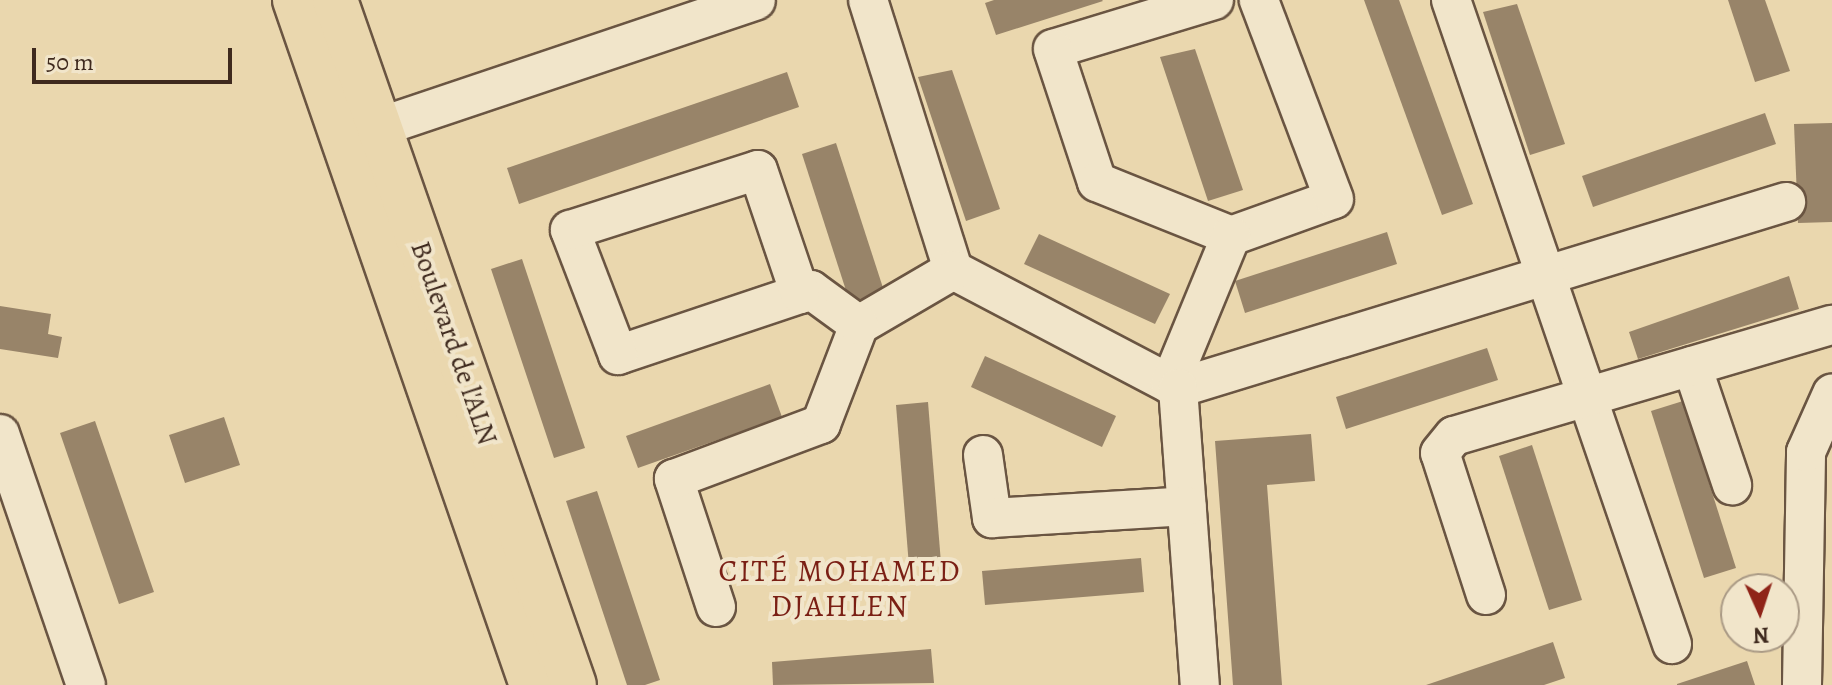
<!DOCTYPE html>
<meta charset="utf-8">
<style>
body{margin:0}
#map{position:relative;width:1832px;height:685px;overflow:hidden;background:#ead7ae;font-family:Alegreya,serif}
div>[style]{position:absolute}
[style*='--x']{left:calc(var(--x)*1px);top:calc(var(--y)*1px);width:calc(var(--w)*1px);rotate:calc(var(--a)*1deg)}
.building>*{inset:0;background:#988469}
.roads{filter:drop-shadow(2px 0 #6a5542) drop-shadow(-2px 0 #6a5542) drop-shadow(0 2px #6a5542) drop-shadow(0 -2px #6a5542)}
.minor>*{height:38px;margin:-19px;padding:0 19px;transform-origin:19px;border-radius:19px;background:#f1e5ca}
.major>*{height:44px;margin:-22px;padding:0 22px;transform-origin:22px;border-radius:22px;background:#ead7ae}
span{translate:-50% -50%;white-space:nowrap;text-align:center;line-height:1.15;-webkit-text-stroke:8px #f1e5ca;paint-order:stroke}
.street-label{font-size:28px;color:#3f2a1e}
.neighbourhood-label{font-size:30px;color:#7a1f14;letter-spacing:2px}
.north{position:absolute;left:1720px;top:573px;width:80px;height:80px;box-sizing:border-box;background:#f1e5ca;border:2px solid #aa9a85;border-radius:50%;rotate:177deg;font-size:22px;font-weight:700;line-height:32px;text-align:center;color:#3f2a1e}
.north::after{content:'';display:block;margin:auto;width:28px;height:36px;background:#8f2418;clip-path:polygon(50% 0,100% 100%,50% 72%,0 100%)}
.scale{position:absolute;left:32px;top:48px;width:200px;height:36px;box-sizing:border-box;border:4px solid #3f2a1e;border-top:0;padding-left:10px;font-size:24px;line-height:28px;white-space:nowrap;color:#3f2a1e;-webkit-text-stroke:6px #f1e5ca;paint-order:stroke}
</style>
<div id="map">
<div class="building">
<div style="clip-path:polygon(994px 0,1102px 0,1103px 1px,996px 35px,985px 3px)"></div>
<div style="clip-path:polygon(1364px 0,1399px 0,1473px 204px,1442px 215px)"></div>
<div style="clip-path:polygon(1728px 0,1765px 0,1790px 71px,1755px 82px)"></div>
<div style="clip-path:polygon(1517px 4px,1565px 144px,1530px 155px,1483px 12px)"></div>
<div style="clip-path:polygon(1195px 49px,1243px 190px,1208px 201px,1160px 57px)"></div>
<div style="clip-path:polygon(952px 70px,1000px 209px,966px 221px,918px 77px)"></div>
<div style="clip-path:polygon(787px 72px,799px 107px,519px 204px,507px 168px)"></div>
<div style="clip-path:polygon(1765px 113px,1776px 144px,1593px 207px,1582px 176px)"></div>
<div style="clip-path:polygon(1832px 123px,1832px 222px,1798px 223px,1794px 124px)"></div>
<div style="clip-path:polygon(836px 143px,885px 294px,851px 306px,802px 154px)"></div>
<div style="clip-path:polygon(1387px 232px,1397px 264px,1245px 313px,1235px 281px)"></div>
<div style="clip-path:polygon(1039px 234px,1170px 294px,1155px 324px,1024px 264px)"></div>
<div style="clip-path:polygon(522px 259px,585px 448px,554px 458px,491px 269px)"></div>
<div style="clip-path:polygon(1789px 276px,1799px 309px,1638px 359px,1629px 332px)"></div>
<div style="clip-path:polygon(0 306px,51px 314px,48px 334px,62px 337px,58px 358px,0 349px)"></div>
<div style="clip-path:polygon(1487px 348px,1498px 380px,1346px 429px,1336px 397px)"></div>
<div style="clip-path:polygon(985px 356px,1116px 416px,1102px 447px,971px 387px)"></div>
<div style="clip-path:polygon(770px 384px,782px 417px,638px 468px,626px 436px)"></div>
<div style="clip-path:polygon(1683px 401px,1736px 568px,1704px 578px,1651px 411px)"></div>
<div style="clip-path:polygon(928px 402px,941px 563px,909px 566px,896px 405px)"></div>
<div style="clip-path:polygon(224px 417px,240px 465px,185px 483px,169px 435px)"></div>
<div style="clip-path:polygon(95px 421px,154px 592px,119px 604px,60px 433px)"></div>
<div style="clip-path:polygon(1311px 434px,1315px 481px,1267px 485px,1282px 685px,1233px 685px,1215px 441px)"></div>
<div style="clip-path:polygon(1532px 445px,1582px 600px,1549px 610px,1499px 456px)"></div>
<div style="clip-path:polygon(597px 491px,660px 680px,645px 685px,627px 685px,566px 501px)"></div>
<div style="clip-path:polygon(1141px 558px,1144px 592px,985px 605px,982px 571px)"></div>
<div style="clip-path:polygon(1553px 642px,1565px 678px,1544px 685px,1426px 685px)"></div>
<div style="clip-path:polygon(931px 649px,934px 683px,773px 685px,772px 662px)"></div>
<div style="clip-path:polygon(1747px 661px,1755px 685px,1677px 685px,1677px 684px)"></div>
</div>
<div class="roads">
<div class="minor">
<div style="--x:868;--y:0;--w:283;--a:72.5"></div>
<div style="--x:953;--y:270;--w:254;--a:27.7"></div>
<div style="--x:1178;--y:388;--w:636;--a:-17.01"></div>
<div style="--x:1214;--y:0;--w:168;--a:163.1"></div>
<div style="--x:1053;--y:49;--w:140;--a:71.7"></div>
<div style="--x:1097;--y:182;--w:144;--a:21.9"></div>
<div style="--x:1231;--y:236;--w:109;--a:-19.8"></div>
<div style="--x:1334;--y:199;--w:213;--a:-110.7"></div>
<div style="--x:1451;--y:0;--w:681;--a:71.06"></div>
<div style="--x:353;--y:136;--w:425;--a:-18.6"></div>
<div style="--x:859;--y:325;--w:109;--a:-30.3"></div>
<div style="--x:1692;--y:366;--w:126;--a:71.4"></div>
<div style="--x:1170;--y:384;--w:160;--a:-67.6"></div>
<div style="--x:1178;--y:388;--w:298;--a:85.8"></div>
<div style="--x:0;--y:434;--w:265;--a:71.1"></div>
<div style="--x:983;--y:455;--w:64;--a:81.9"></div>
<div style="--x:992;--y:518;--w:195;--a:-3.5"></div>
<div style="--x:1486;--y:595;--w:149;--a:-107.9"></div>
<div style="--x:1440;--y:453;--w:22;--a:-51"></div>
<div style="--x:1454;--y:436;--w:394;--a:-16.4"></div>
<div style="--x:716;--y:607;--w:135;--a:-108.2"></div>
<div style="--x:674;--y:479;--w:157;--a:-20.5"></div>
<div style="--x:821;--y:424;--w:106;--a:-69"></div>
<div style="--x:859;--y:325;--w:59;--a:-143.9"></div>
<div style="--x:811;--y:290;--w:12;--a:160"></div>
<div style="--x:800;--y:294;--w:192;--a:161.5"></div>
<div style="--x:618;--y:355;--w:134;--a:-111"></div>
<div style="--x:570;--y:230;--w:197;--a:-17.7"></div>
<div style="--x:758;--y:170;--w:131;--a:71.3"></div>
<div style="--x:1802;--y:685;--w:233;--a:-89"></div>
<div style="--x:1806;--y:452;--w:64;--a:-65.9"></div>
</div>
<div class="major">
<div style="--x:295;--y:0;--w:725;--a:70.92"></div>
<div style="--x:335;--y:0;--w:725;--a:70.77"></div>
</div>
</div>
<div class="street-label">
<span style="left:454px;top:343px;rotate:71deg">Boulevard de l'ALN</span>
</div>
<div class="neighbourhood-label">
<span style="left:840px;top:588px">CITÉ MOHAMED<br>DJAHLEN</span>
</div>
<div class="north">N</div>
<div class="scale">50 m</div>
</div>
